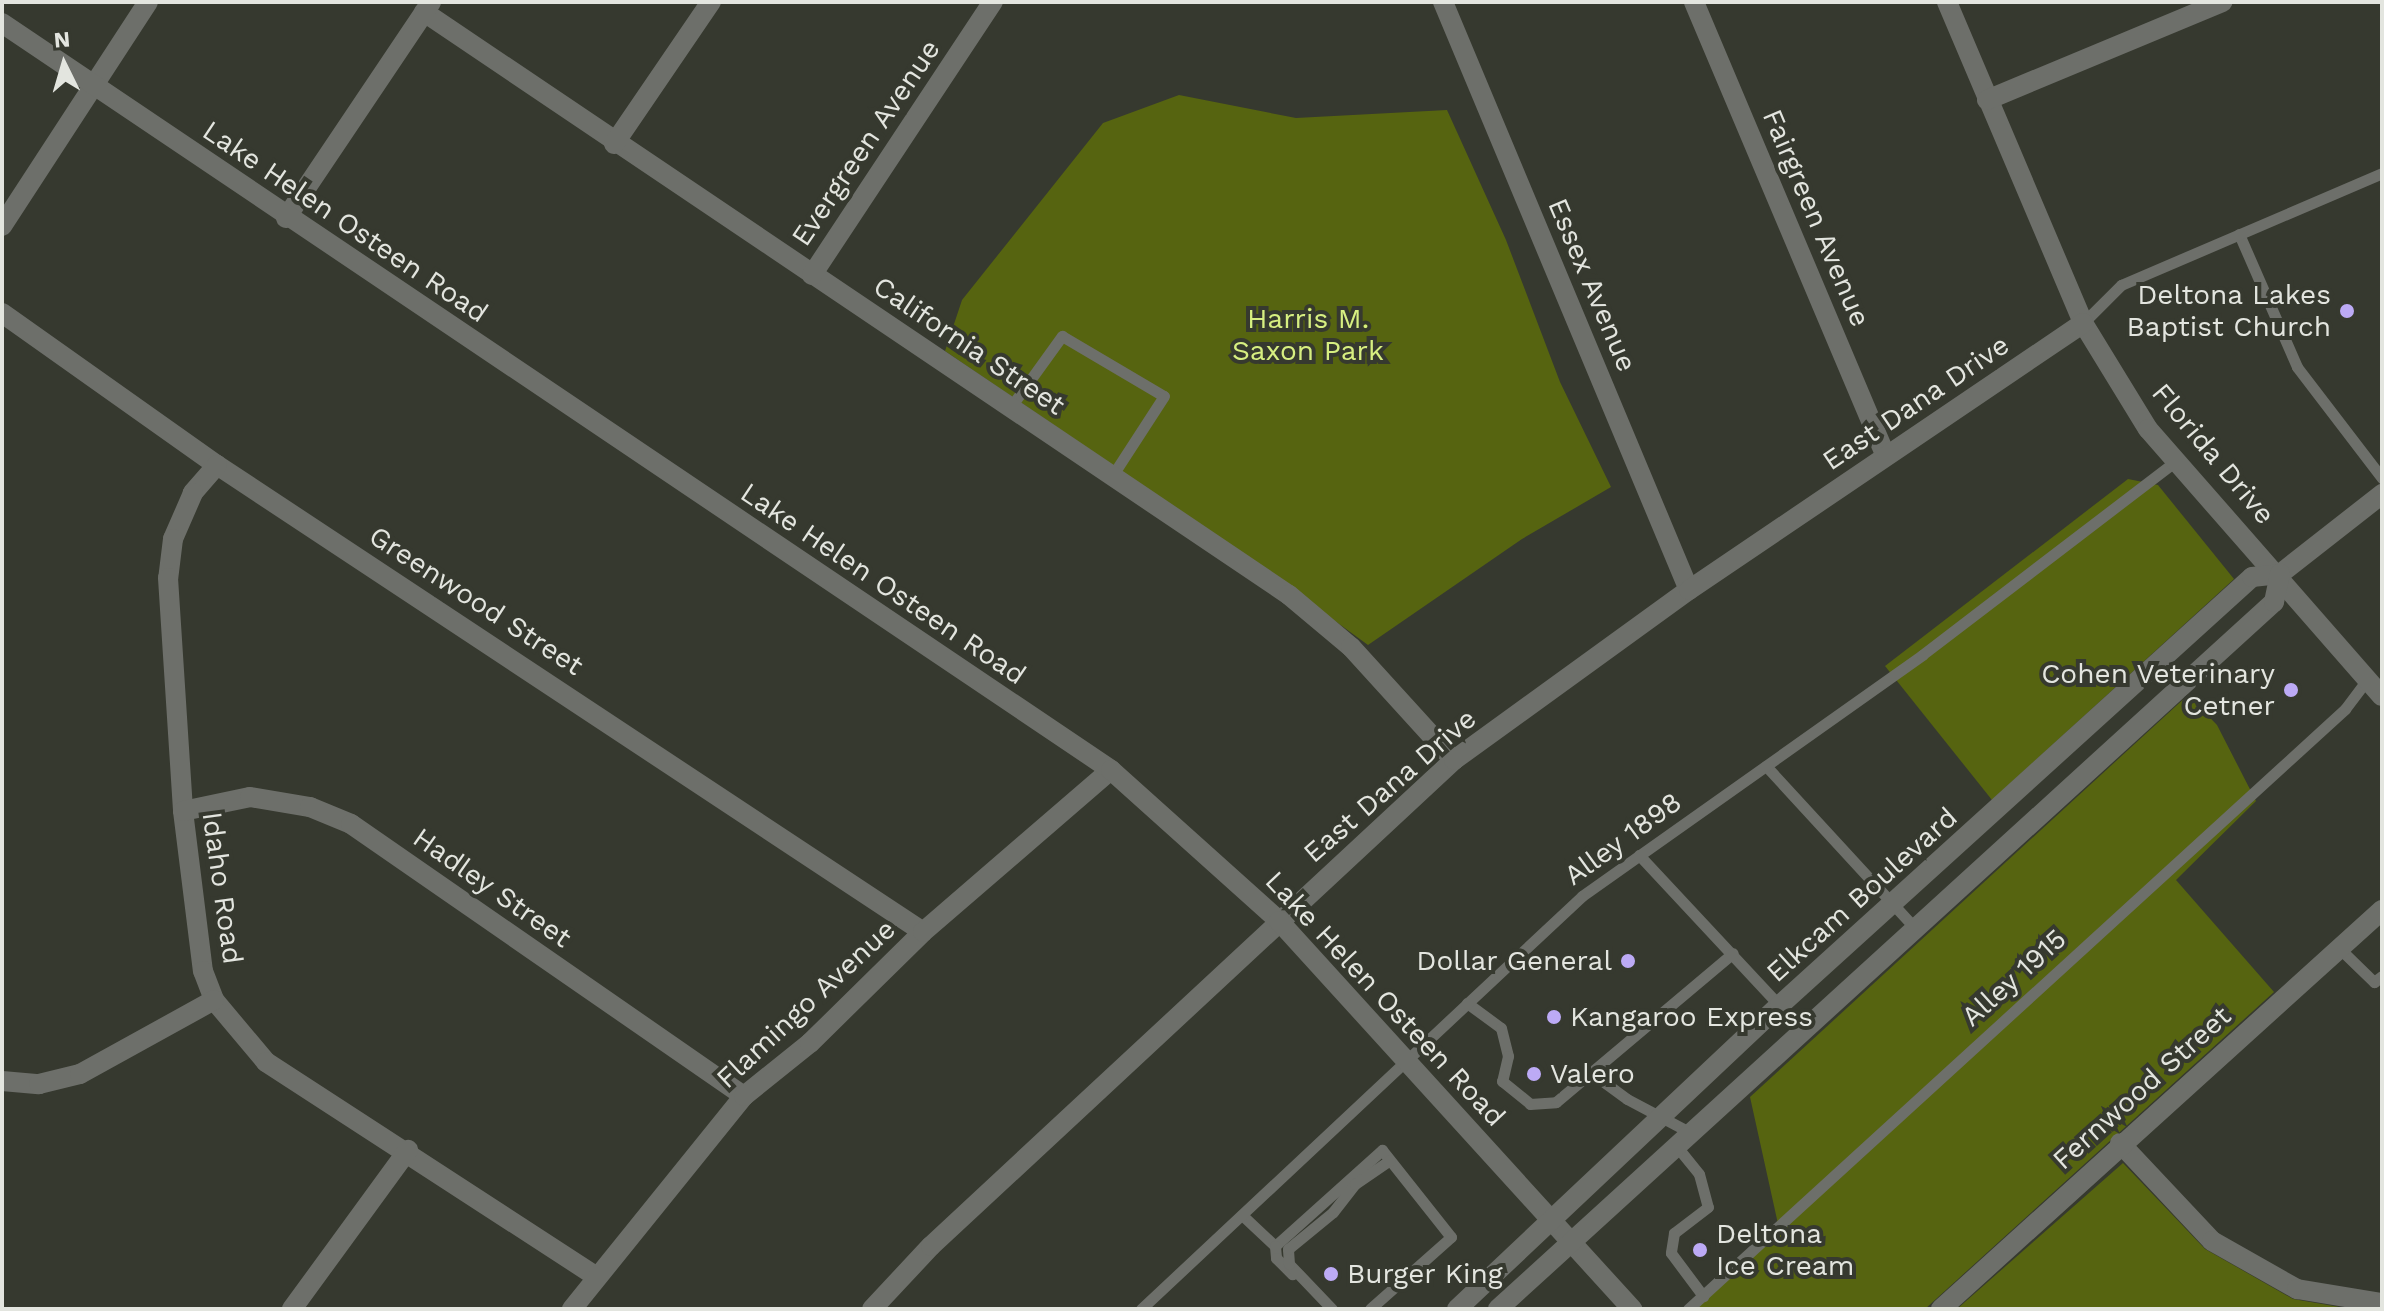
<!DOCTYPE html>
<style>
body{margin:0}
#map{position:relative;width:2384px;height:1311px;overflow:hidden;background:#36392f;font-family:"Work Sans",sans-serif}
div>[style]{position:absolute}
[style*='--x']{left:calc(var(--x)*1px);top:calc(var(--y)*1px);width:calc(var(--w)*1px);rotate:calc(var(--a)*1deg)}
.green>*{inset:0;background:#566410}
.service>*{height:11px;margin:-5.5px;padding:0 5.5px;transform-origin:5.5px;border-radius:5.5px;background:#6d6f6a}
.minor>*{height:20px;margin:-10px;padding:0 10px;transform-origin:10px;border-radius:10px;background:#6d6f6a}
.tertiary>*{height:20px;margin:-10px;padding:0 10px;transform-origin:10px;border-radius:10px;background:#6d6f6a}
.dots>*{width:22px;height:22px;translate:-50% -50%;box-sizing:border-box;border:4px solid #36392f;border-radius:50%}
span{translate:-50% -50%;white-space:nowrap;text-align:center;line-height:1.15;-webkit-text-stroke:8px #36392f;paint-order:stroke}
.street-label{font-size:28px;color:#e3e5df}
.poi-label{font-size:28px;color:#e3e5df}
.right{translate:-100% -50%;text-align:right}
.left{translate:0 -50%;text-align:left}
.park-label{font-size:28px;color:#d7ef81}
.frame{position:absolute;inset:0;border:4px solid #e3e5df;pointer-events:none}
.north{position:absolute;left:24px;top:24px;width:80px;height:80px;-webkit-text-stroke:6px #36392f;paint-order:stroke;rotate:355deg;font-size:22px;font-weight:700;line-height:32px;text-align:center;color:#e3e5df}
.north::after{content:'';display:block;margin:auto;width:28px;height:36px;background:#e3e5df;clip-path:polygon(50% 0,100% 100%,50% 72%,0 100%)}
</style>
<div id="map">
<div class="green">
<div style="clip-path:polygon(1179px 95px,1296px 118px,1447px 110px,1506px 240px,1560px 382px,1611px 487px,1522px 539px,1368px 645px,1246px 556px,945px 351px,962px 300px,1103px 123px)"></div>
<div style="clip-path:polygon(2128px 479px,2158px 485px,2234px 579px,1992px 800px,1885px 666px)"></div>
<div style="clip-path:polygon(2188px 695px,2217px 725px,2256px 801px,2176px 880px,2274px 992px,1925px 1309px,1688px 1309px,1778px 1224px,1750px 1097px)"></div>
<div style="clip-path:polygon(2123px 1163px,2205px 1249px,2293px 1299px,2351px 1309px,1957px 1309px)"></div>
</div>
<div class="service">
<div style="--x:2239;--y:234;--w:145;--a:66.4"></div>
<div style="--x:2297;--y:367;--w:140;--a:52.6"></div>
<div style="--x:2083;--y:323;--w:54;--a:-45"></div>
<div style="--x:2121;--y:285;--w:284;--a:-23.2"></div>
<div style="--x:1010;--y:408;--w:89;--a:-54.2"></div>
<div style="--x:1062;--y:336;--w:118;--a:30.5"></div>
<div style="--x:1164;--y:396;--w:95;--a:123"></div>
<div style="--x:1766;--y:766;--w:220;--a:47.4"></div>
<div style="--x:1639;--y:855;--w:243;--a:47"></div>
<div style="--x:2339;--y:948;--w:49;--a:44.2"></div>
<div style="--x:2374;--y:982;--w:10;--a:-37"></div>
<div style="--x:1467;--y:1003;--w:42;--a:36.3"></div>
<div style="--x:1501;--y:1028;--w:29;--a:76"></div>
<div style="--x:1508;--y:1056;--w:26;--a:103"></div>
<div style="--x:1502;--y:1081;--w:36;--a:39"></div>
<div style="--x:1530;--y:1104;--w:26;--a:-4"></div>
<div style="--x:1556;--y:1102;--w:231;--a:-40.1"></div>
<div style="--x:1593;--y:1074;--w:42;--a:36.3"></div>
<div style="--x:1627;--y:1099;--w:75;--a:27.9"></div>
<div style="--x:1678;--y:1148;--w:33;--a:51"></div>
<div style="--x:1699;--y:1174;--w:34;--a:75"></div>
<div style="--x:1708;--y:1207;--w:43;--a:142.6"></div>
<div style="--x:1674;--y:1233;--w:20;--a:99"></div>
<div style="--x:1671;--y:1253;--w:54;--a:53.3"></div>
<div style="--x:1242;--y:1215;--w:45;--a:43.2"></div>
<div style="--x:1275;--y:1246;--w:144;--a:-41.9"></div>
<div style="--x:1382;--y:1150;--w:111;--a:51.6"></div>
<div style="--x:1451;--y:1237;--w:108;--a:138.4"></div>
<div style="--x:1275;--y:1246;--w:12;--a:85"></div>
<div style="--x:1276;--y:1258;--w:23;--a:45"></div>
<div style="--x:1141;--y:1309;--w:604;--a:-43.12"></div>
<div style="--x:1582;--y:896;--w:417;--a:-35.3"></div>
<div style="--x:1922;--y:655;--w:321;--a:-37.4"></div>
<div style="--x:1332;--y:1309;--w:62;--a:-133.7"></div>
<div style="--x:1289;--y:1264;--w:15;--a:-94"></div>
<div style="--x:1288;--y:1249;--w:58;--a:-39.4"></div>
<div style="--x:1333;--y:1212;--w:36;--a:-52"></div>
<div style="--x:1355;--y:1184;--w:42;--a:-34.4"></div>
<div style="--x:1688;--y:1309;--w:890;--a:-42.4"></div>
<div style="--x:2345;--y:709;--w:38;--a:-53"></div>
</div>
<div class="minor">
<div style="--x:1443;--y:2;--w:637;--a:67.3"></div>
<div style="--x:1694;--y:2;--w:493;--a:67.1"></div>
<div style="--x:1947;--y:2;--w:349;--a:67"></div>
<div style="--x:2083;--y:323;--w:124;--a:58.5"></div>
<div style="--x:2148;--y:429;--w:355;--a:48.8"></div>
<div style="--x:424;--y:12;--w:1043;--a:33.98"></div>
<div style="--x:1289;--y:595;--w:81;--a:40"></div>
<div style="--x:1351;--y:647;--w:153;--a:47.7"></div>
<div style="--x:1987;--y:100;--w:255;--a:-22.6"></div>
<div style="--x:614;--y:144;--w:172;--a:-55.7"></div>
<div style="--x:286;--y:218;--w:260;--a:-56.1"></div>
<div style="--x:2;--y:226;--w:267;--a:-56.9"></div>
<div style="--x:812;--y:275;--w:328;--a:-56.5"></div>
<div style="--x:2;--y:313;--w:263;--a:35.3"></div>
<div style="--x:217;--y:465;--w:846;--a:33.48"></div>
<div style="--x:217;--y:465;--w:37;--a:131"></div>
<div style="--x:193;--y:493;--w:50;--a:113.5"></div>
<div style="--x:173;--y:539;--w:39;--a:97"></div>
<div style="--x:168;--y:578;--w:233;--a:86.3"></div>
<div style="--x:183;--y:811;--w:161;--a:82.9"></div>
<div style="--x:203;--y:971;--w:31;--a:69"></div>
<div style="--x:214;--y:1000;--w:81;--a:50"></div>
<div style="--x:266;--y:1062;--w:393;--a:33"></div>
<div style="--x:183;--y:811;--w:68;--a:-11.8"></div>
<div style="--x:250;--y:797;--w:61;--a:9.5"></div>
<div style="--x:310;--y:807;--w:44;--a:22.5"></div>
<div style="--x:351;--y:824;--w:478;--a:34.7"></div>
<div style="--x:2;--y:1081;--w:37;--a:5"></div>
<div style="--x:39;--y:1084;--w:42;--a:-13.7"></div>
<div style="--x:80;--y:1074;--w:153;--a:-28.9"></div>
<div style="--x:2120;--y:1143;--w:134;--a:46.8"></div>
<div style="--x:2212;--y:1241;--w:98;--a:29.5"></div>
<div style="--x:2297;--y:1289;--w:86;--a:9.4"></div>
<div style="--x:292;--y:1309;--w:197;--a:-53.9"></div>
<div style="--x:572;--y:1309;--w:274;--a:-51.1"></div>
<div style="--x:744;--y:1096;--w:85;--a:-38.8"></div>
<div style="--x:810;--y:1043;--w:158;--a:-44.5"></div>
<div style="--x:923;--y:932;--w:248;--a:-40.8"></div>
<div style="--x:872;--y:1309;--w:86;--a:-46.9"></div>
<div style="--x:931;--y:1246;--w:714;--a:-42.9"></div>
<div style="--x:1454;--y:760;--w:290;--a:-35.9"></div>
<div style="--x:1689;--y:590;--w:476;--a:-34.1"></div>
<div style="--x:1941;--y:1309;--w:595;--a:-42.14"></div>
</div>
<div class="tertiary">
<div style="--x:2;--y:23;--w:1337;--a:33.96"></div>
<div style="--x:1111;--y:770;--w:226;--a:41.9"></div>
<div style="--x:1279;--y:921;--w:525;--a:47.7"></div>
<div style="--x:1457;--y:1309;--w:444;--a:-43.3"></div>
<div style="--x:1780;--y:1005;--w:637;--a:-42.2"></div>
<div style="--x:2252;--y:577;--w:28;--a:-6"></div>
<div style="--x:2280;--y:574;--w:130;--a:-38.1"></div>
<div style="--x:1498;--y:1309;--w:1050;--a:-42.34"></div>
<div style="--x:2274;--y:602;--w:29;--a:-78"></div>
</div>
<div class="dots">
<div style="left:2347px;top:311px;background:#bcaaf5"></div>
<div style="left:2291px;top:690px;background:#bcaaf5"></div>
<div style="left:1628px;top:961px;background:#bcaaf5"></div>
<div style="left:1554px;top:1017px;background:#bcaaf5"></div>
<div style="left:1534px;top:1074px;background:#bcaaf5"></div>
<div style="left:1700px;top:1250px;background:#bcaaf5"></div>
<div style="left:1331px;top:1274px;background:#bcaaf5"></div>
</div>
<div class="street-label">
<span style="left:866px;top:143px;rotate:-56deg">Evergreen Avenue</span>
<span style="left:1816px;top:218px;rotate:67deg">Fairgreen Avenue</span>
<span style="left:345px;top:222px;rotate:34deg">Lake Helen Osteen Road</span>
<span style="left:1592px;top:285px;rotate:67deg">Essex Avenue</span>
<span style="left:969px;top:346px;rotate:34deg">California Street</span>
<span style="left:1916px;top:403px;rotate:-34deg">East Dana Drive</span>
<span style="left:2213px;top:454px;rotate:50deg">Florida Drive</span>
<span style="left:883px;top:584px;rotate:34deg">Lake Helen Osteen Road</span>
<span style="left:476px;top:601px;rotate:33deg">Greenwood Street</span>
<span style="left:1390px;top:786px;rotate:-41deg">East Dana Drive</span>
<span style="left:1623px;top:839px;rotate:-36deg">Alley 1898</span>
<span style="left:222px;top:888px;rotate:82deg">Idaho Road</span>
<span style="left:492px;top:888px;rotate:35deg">Hadley Street</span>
<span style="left:1862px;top:895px;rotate:-42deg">Elkcam Boulevard</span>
<span style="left:2014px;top:978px;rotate:-42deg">Alley 1915</span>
<span style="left:1385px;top:999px;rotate:47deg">Lake Helen Osteen Road</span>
<span style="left:806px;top:1004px;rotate:-43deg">Flamingo Avenue</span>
<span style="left:2142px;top:1088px;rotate:-42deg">Fernwood Street</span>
</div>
<div class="poi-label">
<span class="right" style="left:2331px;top:311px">Deltona Lakes<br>Baptist Church</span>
<span class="right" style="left:2275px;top:690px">Cohen Veterinary<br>Cetner</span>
<span class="right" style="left:1612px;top:961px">Dollar General</span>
<span class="left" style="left:1570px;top:1017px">Kangaroo Express</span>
<span class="left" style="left:1550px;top:1074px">Valero</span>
<span class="left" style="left:1716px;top:1250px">Deltona<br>Ice Cream</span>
<span class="left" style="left:1347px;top:1274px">Burger King</span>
</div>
<div class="park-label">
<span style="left:1308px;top:335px">Harris M.<br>Saxon Park</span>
</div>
<div class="frame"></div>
<div class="north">N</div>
</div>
